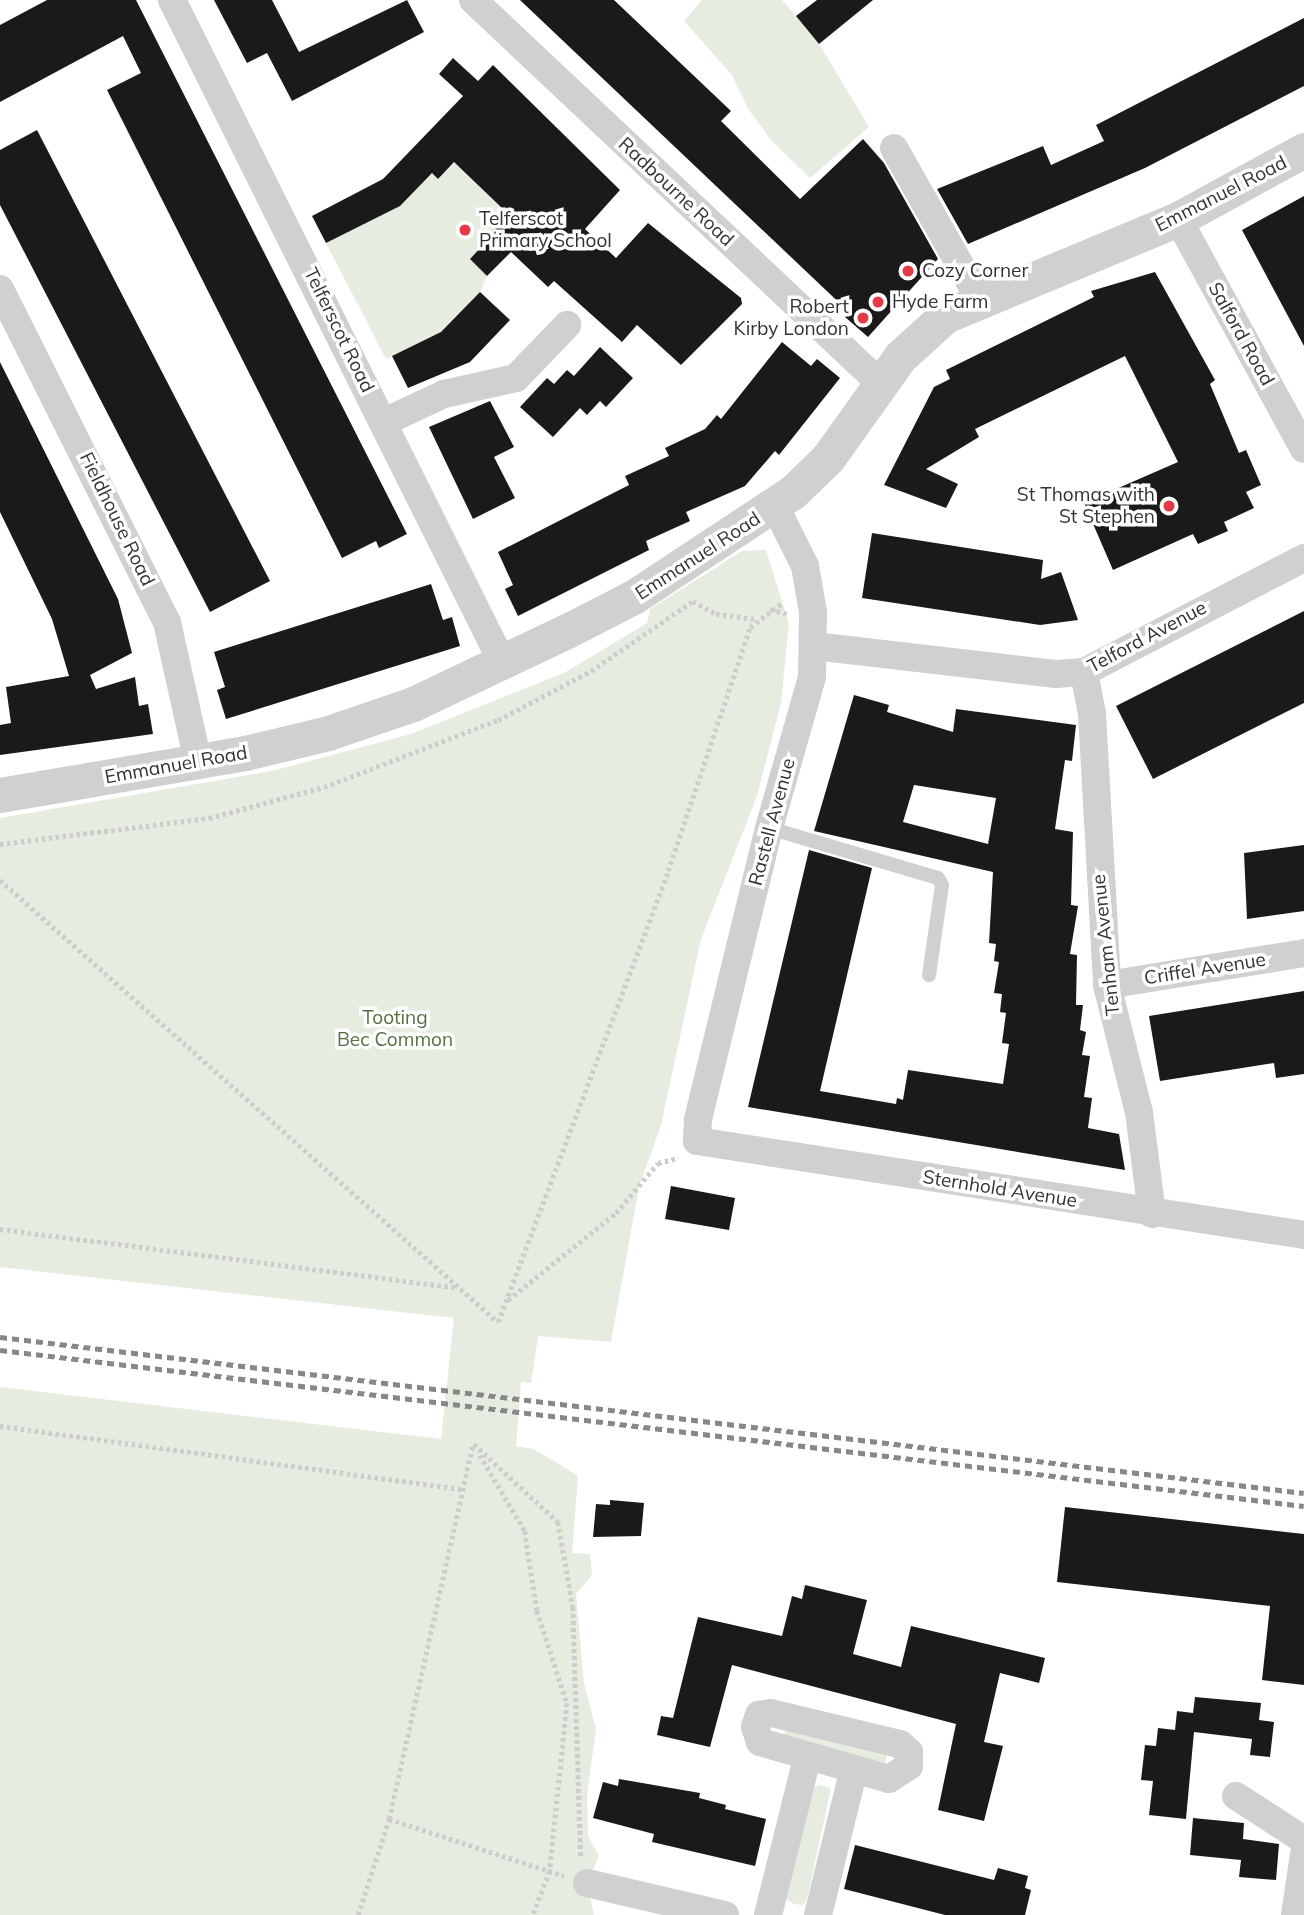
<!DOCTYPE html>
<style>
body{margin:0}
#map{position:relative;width:1304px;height:1915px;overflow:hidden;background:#fff;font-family:Mulish,sans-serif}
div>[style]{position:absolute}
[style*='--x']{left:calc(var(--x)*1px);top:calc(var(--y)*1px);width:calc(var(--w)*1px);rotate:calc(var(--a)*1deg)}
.green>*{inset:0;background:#e6ecdf}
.building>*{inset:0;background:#1a1a1a}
.path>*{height:4.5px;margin-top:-2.25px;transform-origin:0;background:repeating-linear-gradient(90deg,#cdcdcd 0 3.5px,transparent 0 7px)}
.service>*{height:14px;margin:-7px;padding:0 7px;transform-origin:7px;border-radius:7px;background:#d0d0d0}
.minor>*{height:28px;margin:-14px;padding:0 14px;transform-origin:14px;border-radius:14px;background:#d0d0d0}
.tertiary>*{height:35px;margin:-17.5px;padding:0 17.5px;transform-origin:17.5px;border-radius:17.5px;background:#d0d0d0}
.rail>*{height:5px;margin-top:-2.5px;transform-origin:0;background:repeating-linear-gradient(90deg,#888 0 7px,transparent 0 12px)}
.dots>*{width:19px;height:19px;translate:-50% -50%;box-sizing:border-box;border:4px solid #fff;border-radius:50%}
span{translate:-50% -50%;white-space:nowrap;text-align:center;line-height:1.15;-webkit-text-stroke:7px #fff;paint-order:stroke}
.street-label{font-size:19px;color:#333}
.poi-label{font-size:19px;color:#333}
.left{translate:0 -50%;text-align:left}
.right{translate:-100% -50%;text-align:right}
.park-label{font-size:19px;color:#56703f}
</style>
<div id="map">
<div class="green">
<div style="clip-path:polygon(702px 0,782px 0,819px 44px,869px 127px,810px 178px,772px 141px,748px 109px,732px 75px,684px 21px)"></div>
<div style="clip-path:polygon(454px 162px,503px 209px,490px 222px,497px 230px,470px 259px,487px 276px,480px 292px,430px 343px,425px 340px,386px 359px,326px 243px,389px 211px,432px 173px,438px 179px)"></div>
<div style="clip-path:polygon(766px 550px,789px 624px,781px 703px,757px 796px,701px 939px,661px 1125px,639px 1187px,611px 1342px,538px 1336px,531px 1383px,521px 1382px,516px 1446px,534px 1449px,578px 1476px,572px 1553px,590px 1554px,592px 1575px,576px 1594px,584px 1683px,596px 1729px,587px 1795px,588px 1836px,599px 1856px,587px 1883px,594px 1915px,0 1915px,0 1387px,441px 1439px,454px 1318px,0 1267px,0 818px,272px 771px,411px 734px,564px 673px,647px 623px,650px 609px,742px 551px)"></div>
<div style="clip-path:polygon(790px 1724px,888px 1754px,884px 1765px,781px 1738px)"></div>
<div style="clip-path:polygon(820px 1785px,831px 1788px,807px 1899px,803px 1905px,794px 1904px,785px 1898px,809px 1788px)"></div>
</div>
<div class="building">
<div style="clip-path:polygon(47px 0,136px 0,407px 534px,379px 548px,376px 541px,342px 558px,107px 90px,141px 73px,123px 36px,0 102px,0 25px)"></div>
<div style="clip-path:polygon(214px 0,272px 0,299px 52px,407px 0,424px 32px,292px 101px,267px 53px,247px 63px)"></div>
<div style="clip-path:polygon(520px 0,614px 0,731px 111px,721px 121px,800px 199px,863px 139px,884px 163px,938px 259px,868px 337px,845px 317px,850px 313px)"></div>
<div style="clip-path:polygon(817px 0,873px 0,819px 44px,796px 16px)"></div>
<div style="clip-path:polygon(1304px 18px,1304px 86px,1145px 168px,968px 244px,937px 189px,1043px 146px,1051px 165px,1104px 141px,1096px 125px)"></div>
<div style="clip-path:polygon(453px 58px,478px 81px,493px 65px,620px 190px,585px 229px,616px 258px,648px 223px,741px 298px,742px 304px,681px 365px,637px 325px,622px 342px,554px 281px,548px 287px,511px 252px,487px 276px,470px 259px,497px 230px,490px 223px,503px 209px,454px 162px,438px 179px,432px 173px,400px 206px,326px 243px,312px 216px,383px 179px,463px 96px,439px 74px)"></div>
<div style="clip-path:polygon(37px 130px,270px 581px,210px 612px,0 205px,0 150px)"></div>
<div style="clip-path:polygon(1304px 196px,1304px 346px,1242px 230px)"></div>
<div style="clip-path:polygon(1155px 272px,1215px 380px,1210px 384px,1239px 453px,1246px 450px,1261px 485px,1246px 492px,1254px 508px,1224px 522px,1228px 531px,1198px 544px,1193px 534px,1113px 570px,1084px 503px,1178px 462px,1125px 356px,975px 429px,979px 437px,926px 469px,958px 484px,946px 508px,884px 485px,934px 387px,950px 379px,946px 370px,1094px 297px,1091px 291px)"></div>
<div style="clip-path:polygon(480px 292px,510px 320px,470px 362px,408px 388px,392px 356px,441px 332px)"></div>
<div style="clip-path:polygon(782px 342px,811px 366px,817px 359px,840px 378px,779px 455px,775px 451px,745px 486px,686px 512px,690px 521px,646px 541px,649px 550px,518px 616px,505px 589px,513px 585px,498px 552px,629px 485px,625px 476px,669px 456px,665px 448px,705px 429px,717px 415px,721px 419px)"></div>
<div style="clip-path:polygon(600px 347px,633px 378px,606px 407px,600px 401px,587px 415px,580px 408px,553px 437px,520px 407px,547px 378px,554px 384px,567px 370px,574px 376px)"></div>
<div style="clip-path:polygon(0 362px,118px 599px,132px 653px,90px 675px,96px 689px,135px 677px,139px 706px,148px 704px,153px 734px,0 755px,0 725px,11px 723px,6px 687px,69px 676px,52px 619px,0 512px)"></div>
<div style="clip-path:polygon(490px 401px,514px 447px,494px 457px,515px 498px,473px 519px,429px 427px)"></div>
<div style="clip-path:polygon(872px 533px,1043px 560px,1041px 579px,1061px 572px,1078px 620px,1040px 625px,862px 598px)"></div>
<div style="clip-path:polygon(431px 584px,443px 620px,452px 617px,460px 646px,226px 719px,217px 690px,225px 687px,214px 652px)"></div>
<div style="clip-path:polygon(1304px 611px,1304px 703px,1153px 779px,1116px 706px)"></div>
<div style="clip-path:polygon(evenodd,854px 695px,889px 705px,887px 712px,953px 732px,956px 709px,1076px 725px,1072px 761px,1065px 760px,1055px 829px,1073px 832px,1071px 905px,1078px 906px,1070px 954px,1077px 955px,1076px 1005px,1083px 1005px,1080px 1030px,1086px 1032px,1082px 1055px,1090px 1056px,1084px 1097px,1092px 1098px,1088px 1128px,1119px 1134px,1125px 1170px,748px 1107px,809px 850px,872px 868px,820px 1091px,896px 1104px,897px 1098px,903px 1100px,908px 1070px,1003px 1084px,1009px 1044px,1002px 1043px,1006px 1013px,1000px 1012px,1002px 994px,994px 993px,999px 962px,994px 961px,996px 944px,989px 943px,993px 872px,814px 831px,854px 695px,914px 785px,996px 798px,988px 844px,903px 822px,914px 785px)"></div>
<div style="clip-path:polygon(1304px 845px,1304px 911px,1247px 919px,1244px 853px)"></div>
<div style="clip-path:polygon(1304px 991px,1304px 1074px,1276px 1078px,1274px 1063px,1160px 1081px,1149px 1016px)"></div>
<div style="clip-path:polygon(671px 1186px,735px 1198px,729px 1230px,665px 1219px)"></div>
<div style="clip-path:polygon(610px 1500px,644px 1503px,641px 1536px,593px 1537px,596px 1504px,610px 1505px)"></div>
<div style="clip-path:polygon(1065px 1507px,1304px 1534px,1304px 1685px,1262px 1680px,1270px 1606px,1057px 1582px)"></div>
<div style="clip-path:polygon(805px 1585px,867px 1600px,853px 1654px,901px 1667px,911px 1626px,1045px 1658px,1039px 1683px,1000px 1673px,984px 1742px,1003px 1746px,984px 1821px,938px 1810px,956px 1724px,732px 1665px,710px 1747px,657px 1735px,661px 1716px,673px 1718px,698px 1617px,782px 1636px,792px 1596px,802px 1599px)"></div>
<div style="clip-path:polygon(1195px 1697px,1261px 1703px,1259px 1720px,1274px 1722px,1270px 1757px,1250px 1755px,1252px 1739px,1194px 1732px,1186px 1819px,1149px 1815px,1153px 1781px,1141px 1780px,1145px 1745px,1156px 1746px,1158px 1728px,1175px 1730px,1177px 1711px,1193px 1713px)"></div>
<div style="clip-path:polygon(619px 1779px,700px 1793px,699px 1798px,726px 1805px,725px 1809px,766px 1819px,755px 1866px,652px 1842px,654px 1834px,593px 1818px,603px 1782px,618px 1786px)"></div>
<div style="clip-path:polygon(1193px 1818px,1244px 1823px,1243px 1839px,1279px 1844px,1276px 1880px,1239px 1877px,1241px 1860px,1190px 1855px)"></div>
<div style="clip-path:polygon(855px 1845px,994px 1880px,998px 1868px,1028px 1876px,1025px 1888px,1031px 1890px,1025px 1915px,945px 1915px,844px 1889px)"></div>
</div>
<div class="path">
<div style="--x:770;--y:609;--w:19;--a:16"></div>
<div style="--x:0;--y:844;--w:211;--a:-7.1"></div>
<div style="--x:209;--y:818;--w:119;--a:-15.1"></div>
<div style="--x:324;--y:787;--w:186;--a:-21.1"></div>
<div style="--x:498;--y:720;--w:105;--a:-27.8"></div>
<div style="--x:591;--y:671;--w:124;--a:-34.5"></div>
<div style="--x:693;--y:601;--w:26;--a:29"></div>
<div style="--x:716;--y:614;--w:39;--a:7"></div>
<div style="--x:0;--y:880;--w:666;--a:41.59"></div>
<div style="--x:498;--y:1322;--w:482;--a:-69.3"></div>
<div style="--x:668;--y:871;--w:257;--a:-71.4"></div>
<div style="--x:750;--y:627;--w:42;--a:-36.3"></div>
<div style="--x:0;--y:1229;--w:458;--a:7.3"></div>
<div style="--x:508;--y:1300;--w:139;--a:-38.9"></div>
<div style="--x:616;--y:1213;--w:65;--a:-50"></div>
<div style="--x:658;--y:1163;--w:21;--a:-14"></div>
<div style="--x:0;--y:1426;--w:466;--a:7.8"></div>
<div style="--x:474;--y:1444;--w:115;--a:42.9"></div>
<div style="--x:558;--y:1522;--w:86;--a:80"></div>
<div style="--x:573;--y:1607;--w:251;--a:88.2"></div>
<div style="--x:480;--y:1455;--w:88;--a:59.4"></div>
<div style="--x:525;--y:1531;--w:81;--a:81.5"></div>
<div style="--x:537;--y:1611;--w:97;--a:71.9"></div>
<div style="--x:567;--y:1703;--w:169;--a:95.8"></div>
<div style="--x:550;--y:1871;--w:47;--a:111.1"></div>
<div style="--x:389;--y:1819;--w:184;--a:18"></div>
<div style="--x:358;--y:1915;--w:101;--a:-72.1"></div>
<div style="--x:389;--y:1819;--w:385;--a:-77.4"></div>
</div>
<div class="service">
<div style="--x:769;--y:828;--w:176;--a:16.5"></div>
<div style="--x:938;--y:878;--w:8;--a:60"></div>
<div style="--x:942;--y:885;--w:91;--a:98.2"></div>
</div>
<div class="minor">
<div style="--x:172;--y:0;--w:740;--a:63.5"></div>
<div style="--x:473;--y:0;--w:559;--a:43.26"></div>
<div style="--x:894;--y:148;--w:172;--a:60.5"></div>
<div style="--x:1178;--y:219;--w:262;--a:61.3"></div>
<div style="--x:0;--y:289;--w:373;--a:63.4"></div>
<div style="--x:167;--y:622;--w:143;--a:77.5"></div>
<div style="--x:384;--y:422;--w:66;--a:-25"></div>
<div style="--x:444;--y:394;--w:74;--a:-12.5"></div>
<div style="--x:516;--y:378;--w:74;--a:-46.1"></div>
<div style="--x:775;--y:506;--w:67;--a:63.4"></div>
<div style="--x:805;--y:566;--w:47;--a:80.1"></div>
<div style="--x:813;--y:612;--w:65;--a:90.9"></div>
<div style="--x:812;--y:677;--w:157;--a:105.9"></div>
<div style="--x:769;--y:828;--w:300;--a:103.7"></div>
<div style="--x:698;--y:1119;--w:22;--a:93"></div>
<div style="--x:697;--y:1141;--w:614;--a:8.8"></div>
<div style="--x:814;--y:646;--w:244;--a:6.6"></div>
<div style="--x:1056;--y:674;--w:28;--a:-4"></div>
<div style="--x:1084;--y:672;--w:248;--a:-27.4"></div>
<div style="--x:1084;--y:672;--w:43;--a:79.2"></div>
<div style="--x:1092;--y:714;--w:271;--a:86.8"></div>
<div style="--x:1107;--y:985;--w:131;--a:75.9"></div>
<div style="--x:1139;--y:1112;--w:103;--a:82.7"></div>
<div style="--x:1107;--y:985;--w:200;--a:-9.2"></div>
<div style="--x:771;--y:1713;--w:133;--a:13.5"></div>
<div style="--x:900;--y:1744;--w:12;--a:42"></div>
<div style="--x:909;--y:1752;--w:14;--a:90"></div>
<div style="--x:909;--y:1766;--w:24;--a:147"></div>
<div style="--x:889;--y:1779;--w:134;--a:-164"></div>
<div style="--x:760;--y:1742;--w:16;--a:-108"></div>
<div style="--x:755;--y:1727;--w:13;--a:-72"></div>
<div style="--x:759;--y:1715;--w:12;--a:-9"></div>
<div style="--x:1236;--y:1796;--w:81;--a:32.9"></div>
<div style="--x:587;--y:1883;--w:142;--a:13.1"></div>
<div style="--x:768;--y:1915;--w:161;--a:-76"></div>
<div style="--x:818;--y:1915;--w:147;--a:-76.2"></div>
<div style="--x:1295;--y:1915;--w:62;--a:-81.6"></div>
</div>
<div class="tertiary">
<div style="--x:0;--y:795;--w:249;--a:-9.7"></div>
<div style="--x:245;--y:753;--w:85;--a:-13.5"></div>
<div style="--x:328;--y:733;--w:90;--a:-18.8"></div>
<div style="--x:413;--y:704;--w:170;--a:-25.4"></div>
<div style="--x:567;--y:631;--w:76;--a:-27.2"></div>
<div style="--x:635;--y:596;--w:189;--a:-33.4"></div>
<div style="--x:793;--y:492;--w:49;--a:-44.2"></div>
<div style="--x:828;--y:458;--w:124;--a:-54.5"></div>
<div style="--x:900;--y:357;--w:61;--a:-42.3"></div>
<div style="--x:945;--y:316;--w:252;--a:-22.6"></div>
<div style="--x:1178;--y:219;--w:144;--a:-28.7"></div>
</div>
<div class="rail">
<div style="--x:0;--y:1337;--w:1313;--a:6.82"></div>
<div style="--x:0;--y:1350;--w:1313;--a:6.82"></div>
</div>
<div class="dots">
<div style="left:465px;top:230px;background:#e63946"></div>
<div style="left:908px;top:271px;background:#e63946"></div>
<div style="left:878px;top:302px;background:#e63946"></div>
<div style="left:863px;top:318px;background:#e63946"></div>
<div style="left:1169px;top:506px;background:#e63946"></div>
</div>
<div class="street-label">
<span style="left:676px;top:192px;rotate:43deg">Radbourne Road</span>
<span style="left:1221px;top:194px;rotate:-27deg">Emmanuel Road</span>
<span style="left:339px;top:330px;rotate:64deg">Telferscot Road</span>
<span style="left:1241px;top:334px;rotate:61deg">Salford Road</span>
<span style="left:117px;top:519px;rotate:64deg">Fieldhouse Road</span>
<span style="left:698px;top:556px;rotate:-33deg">Emmanuel Road</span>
<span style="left:1147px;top:637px;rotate:-28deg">Telford Avenue</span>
<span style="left:176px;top:765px;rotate:-10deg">Emmanuel Road</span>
<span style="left:772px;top:822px;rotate:-75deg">Rastell Avenue</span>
<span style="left:1106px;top:945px;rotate:-96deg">Tenham Avenue</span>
<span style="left:1205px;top:969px;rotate:-9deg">Criffel Avenue</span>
<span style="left:1000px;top:1189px;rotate:9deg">Sternhold Avenue</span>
</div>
<div class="poi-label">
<span class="left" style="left:479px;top:230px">Telferscot<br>Primary School</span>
<span class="left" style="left:922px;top:271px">Cozy Corner</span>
<span class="left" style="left:892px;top:302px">Hyde Farm</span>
<span class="right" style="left:849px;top:318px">Robert<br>Kirby London</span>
<span class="right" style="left:1155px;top:506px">St Thomas with<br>St Stephen</span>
</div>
<div class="park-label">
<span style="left:395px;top:1029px">Tooting<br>Bec Common</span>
</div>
</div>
